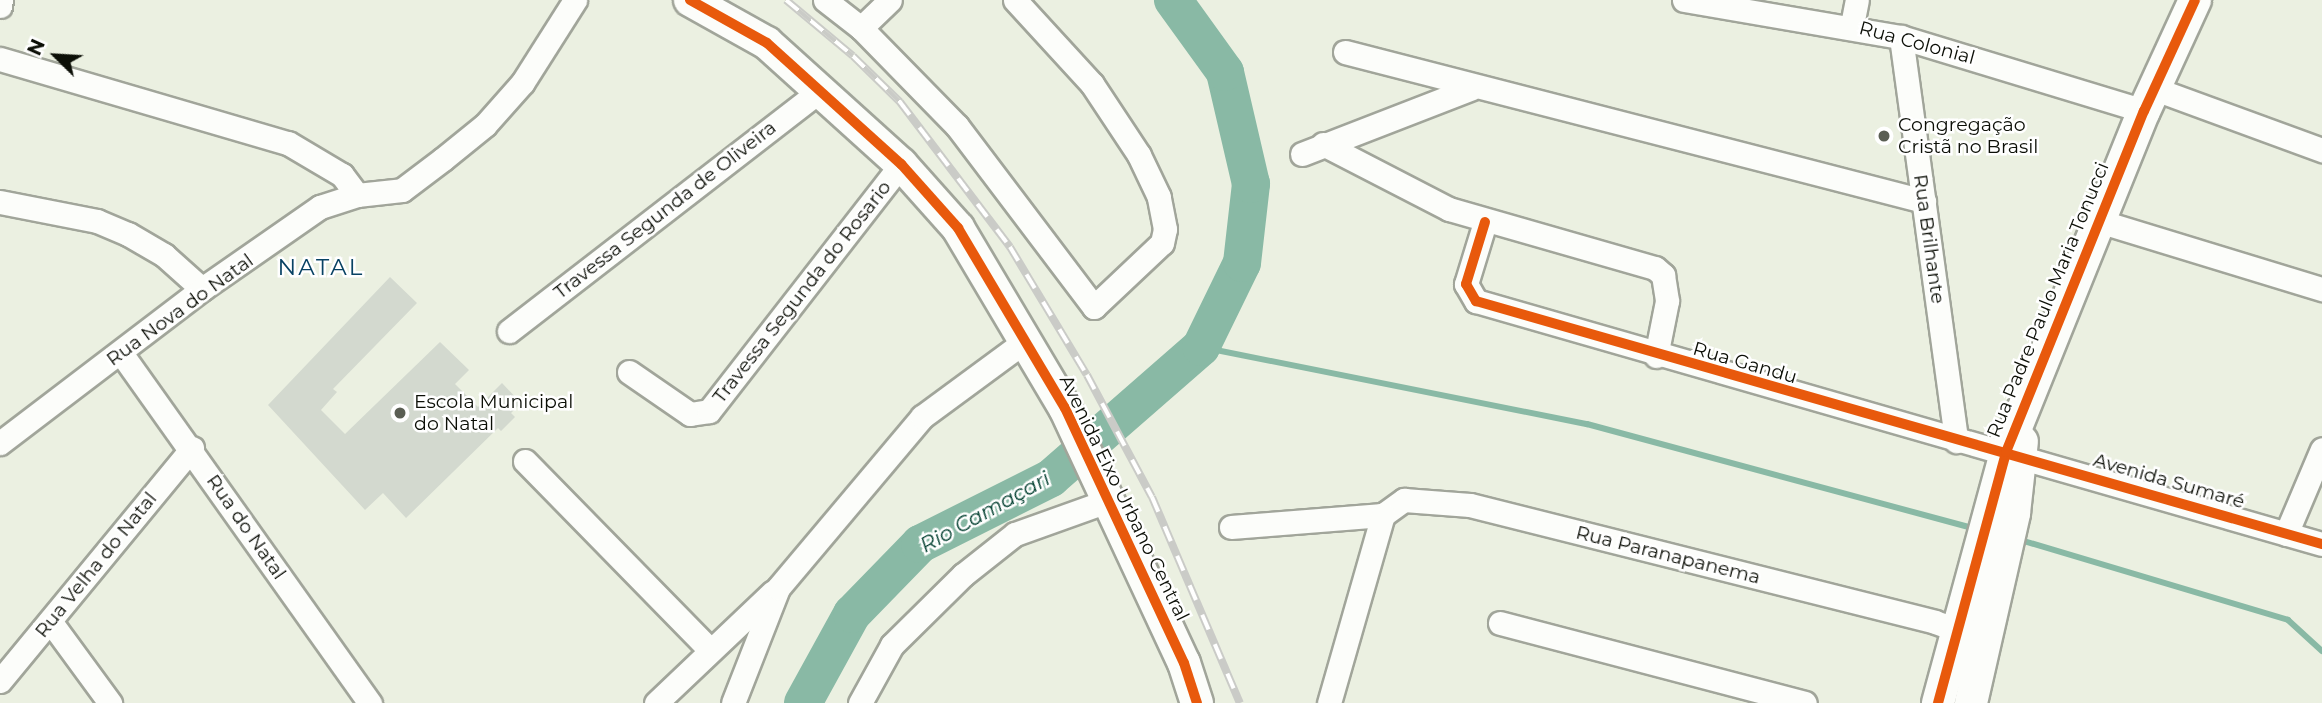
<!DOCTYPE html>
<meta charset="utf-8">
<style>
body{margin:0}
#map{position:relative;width:2322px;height:703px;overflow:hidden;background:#ebf0e1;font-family:Montserrat,sans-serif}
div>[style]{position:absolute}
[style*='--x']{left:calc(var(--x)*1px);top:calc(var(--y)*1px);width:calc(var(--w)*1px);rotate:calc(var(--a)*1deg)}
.stream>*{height:6px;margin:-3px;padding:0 3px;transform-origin:3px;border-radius:3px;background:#89b9a5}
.river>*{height:38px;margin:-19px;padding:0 19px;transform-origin:19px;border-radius:19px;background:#89b9a5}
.building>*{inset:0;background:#d3d9cf}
.roads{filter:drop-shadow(2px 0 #a1a59a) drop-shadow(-2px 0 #a1a59a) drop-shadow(0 2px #a1a59a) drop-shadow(0 -2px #a1a59a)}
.street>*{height:23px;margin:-11.5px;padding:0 11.5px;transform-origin:11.5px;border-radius:11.5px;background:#fcfdfa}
.secondary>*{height:32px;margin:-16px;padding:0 16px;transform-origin:16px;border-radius:16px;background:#fcfdfa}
.rail>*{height:8px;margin-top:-4px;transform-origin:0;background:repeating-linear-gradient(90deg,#fff 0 16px,#cacbc7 0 32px);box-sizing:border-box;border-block:2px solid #cacbc7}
.cycleway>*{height:10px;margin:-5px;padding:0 5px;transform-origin:5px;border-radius:5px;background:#e8590c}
.dots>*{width:19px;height:19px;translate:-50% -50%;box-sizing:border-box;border:4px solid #fff;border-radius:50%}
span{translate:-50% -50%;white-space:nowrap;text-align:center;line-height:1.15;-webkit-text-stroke:5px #fff;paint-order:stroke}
.street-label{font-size:19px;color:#0c0f07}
.poi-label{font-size:19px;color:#0c0f07}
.left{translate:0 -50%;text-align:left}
.water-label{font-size:21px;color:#044131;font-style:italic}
.quarter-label{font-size:23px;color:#084263;letter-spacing:2px}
.north{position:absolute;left:21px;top:21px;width:70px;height:70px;-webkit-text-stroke:5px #fff;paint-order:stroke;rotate:294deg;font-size:19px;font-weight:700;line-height:28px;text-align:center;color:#0c0f07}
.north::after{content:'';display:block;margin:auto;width:24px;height:32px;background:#0c0f07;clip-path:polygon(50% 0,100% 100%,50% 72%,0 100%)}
</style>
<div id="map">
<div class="stream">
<div style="--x:1201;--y:347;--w:394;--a:11.3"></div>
<div style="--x:1587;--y:424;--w:403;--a:15.1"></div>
<div style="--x:2017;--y:539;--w:283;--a:16.6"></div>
<div style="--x:2288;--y:620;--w:46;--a:42.4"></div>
</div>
<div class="river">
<div style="--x:803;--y:703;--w:102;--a:-61.2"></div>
<div style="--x:852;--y:614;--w:98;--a:-45.8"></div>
<div style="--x:920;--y:544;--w:147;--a:-26.7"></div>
<div style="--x:1051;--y:478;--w:199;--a:-41.1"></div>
<div style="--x:1201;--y:347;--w:93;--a:-64"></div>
<div style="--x:1242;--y:263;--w:80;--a:-83.5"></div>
<div style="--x:1251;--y:184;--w:115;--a:-103.1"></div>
<div style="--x:1225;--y:72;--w:89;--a:-125.8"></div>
</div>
<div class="building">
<div style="clip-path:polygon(390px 277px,417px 303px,333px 389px,337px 392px,321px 410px,345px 434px,440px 342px,469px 370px,455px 384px,478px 407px,502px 383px,521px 403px,511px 413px,515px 417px,501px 431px,498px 428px,406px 518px,383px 493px,365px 510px,268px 405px)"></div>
</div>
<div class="roads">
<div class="street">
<div style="--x:825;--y:0;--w:46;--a:37.9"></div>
<div style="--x:861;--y:28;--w:137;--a:45.6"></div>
<div style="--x:957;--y:126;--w:227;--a:52.9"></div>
<div style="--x:1094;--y:307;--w:93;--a:-43.3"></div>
<div style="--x:1162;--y:243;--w:14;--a:-78"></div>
<div style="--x:1165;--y:229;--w:33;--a:-101"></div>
<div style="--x:1159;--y:197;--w:47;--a:-115.5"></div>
<div style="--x:1139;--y:155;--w:85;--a:-123.5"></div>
<div style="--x:1092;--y:84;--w:114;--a:-132.5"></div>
<div style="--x:1684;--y:0;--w:220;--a:9.7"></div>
<div style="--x:1901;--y:37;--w:254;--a:16.9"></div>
<div style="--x:0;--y:6;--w:6;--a:-81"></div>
<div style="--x:1852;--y:25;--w:25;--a:-79"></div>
<div style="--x:861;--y:28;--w:40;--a:-44"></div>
<div style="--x:1901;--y:37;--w:408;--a:82.2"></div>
<div style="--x:1345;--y:52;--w:598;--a:14.43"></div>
<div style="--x:0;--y:59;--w:300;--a:16.3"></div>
<div style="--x:288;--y:143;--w:63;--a:30.7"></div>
<div style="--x:342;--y:175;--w:25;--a:53"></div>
<div style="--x:2155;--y:89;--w:178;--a:20.1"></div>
<div style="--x:1323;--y:144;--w:142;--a:27.3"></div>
<div style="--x:1449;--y:209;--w:214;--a:16"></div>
<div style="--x:1655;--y:268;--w:11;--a:41"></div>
<div style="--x:1663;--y:275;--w:26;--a:81"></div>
<div style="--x:1667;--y:301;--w:56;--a:101.3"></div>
<div style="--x:1302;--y:154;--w:182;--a:-21.2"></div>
<div style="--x:0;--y:202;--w:99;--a:11.1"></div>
<div style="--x:97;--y:221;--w:34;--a:23"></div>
<div style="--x:128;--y:234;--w:42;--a:30.3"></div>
<div style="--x:164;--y:255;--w:51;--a:41.8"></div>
<div style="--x:2099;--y:221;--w:233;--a:17"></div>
<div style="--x:1485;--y:222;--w:65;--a:107"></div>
<div style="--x:1466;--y:284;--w:20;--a:60"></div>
<div style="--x:1476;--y:301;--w:880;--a:16.03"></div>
<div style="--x:509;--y:331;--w:394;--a:-37.7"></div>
<div style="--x:121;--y:353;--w:430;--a:54.6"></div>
<div style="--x:629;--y:372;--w:74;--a:34.5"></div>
<div style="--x:690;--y:414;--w:19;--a:-9"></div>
<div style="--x:709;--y:411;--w:313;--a:-52.1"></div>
<div style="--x:0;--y:443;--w:254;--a:-37.3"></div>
<div style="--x:202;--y:289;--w:144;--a:-34.8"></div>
<div style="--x:320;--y:207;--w:39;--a:-18"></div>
<div style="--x:357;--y:195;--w:45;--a:-6.3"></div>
<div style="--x:402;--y:190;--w:51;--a:-37.1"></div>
<div style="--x:443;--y:159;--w:54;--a:-39"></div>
<div style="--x:485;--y:125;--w:57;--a:-48.5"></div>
<div style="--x:523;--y:82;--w:97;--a:-57.6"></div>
<div style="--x:525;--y:461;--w:263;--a:45.6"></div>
<div style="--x:1383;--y:515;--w:26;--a:-36"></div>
<div style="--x:1404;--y:500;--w:66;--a:4.3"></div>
<div style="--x:1470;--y:505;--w:479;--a:14.1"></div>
<div style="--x:1935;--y:622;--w:38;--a:20"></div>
<div style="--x:1231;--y:527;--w:152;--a:-4.5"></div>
<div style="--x:2286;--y:534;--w:92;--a:-67"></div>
<div style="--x:50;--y:621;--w:102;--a:53.8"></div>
<div style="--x:1500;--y:623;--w:315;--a:14.7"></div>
<div style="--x:0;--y:681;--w:302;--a:-50.5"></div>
<div style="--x:656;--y:703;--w:161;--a:-43.5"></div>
<div style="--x:733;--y:703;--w:123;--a:-68.6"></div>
<div style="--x:778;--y:588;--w:224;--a:-49.9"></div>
<div style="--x:922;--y:417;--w:128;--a:-36.4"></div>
<div style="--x:860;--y:703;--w:66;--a:-61.1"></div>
<div style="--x:892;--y:645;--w:100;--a:-44.6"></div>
<div style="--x:963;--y:575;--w:66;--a:-38.3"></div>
<div style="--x:1015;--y:534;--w:101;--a:-19.7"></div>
<div style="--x:1329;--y:703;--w:196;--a:-74"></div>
</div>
<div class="secondary">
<div style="--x:690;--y:0;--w:88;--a:29.2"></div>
<div style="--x:767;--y:43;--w:181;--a:42.1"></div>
<div style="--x:901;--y:164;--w:86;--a:48.3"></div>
<div style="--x:958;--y:228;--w:209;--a:59.3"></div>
<div style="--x:1065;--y:408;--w:281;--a:65"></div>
<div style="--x:1184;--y:663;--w:42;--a:72"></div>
<div style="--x:1938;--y:703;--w:260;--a:-74.8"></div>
<div style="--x:2006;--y:452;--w:368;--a:-68"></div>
<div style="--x:2144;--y:111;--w:122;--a:-65.3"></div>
<div style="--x:1971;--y:703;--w:195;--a:-77.2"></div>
<div style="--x:2014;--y:513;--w:72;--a:-83.7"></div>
</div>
</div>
<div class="rail">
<div style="--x:786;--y:0;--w:87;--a:39.9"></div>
<div style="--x:853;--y:56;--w:66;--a:44.4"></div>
<div style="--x:900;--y:102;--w:182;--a:52.8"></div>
<div style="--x:1010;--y:247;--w:149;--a:59"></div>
<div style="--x:1087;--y:375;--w:138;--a:62"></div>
<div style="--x:1152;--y:497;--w:224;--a:66.9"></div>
</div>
<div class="cycleway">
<div style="--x:690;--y:0;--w:88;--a:29.2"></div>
<div style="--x:767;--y:43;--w:181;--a:42.1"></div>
<div style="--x:901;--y:164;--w:86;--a:48.3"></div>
<div style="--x:958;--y:228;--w:209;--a:59.3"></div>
<div style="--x:1065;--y:408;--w:281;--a:65"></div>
<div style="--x:1184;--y:663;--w:42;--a:72"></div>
<div style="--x:1485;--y:222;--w:65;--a:107"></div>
<div style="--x:1466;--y:284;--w:20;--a:60"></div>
<div style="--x:1476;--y:301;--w:880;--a:16.03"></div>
<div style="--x:1938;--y:703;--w:260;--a:-74.8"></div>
<div style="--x:2006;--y:452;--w:368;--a:-68"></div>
<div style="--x:2144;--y:111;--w:122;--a:-65.3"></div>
</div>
<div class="dots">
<div style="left:1884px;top:136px;background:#5a5e53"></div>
<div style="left:400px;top:413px;background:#5a5e53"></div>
</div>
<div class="street-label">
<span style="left:1917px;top:43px;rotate:15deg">Rua Colonial</span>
<span style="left:665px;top:210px;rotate:-38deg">Travessa Segunda de Oliveira</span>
<span style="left:1929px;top:239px;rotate:82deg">Rua Brilhante</span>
<span style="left:802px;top:292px;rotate:-52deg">Travessa Segunda do Rosario</span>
<span style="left:2048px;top:300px;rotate:-68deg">Rua Padre Paulo Maria Tonucci</span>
<span style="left:180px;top:310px;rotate:-36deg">Rua Nova do Natal</span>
<span style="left:1745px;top:363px;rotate:16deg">Rua Gandu</span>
<span style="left:2169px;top:481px;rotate:16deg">Avenida Sumaré</span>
<span style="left:1124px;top:498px;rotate:64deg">Avenida Eixo Urbano Central</span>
<span style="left:246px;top:527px;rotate:55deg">Rua do Natal</span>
<span style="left:1668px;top:555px;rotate:14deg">Rua Paranapanema</span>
<span style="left:96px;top:565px;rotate:-51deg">Rua Velha do Natal</span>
</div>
<div class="poi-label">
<span class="left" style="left:1898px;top:136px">Congregação<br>Cristã no Brasil</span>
<span class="left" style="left:414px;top:413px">Escola Municipal<br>do Natal</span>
</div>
<div class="water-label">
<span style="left:985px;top:512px;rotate:-29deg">Rio Camaçari</span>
</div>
<div class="quarter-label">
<span style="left:321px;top:267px">NATAL</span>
</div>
<div class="north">N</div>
</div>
